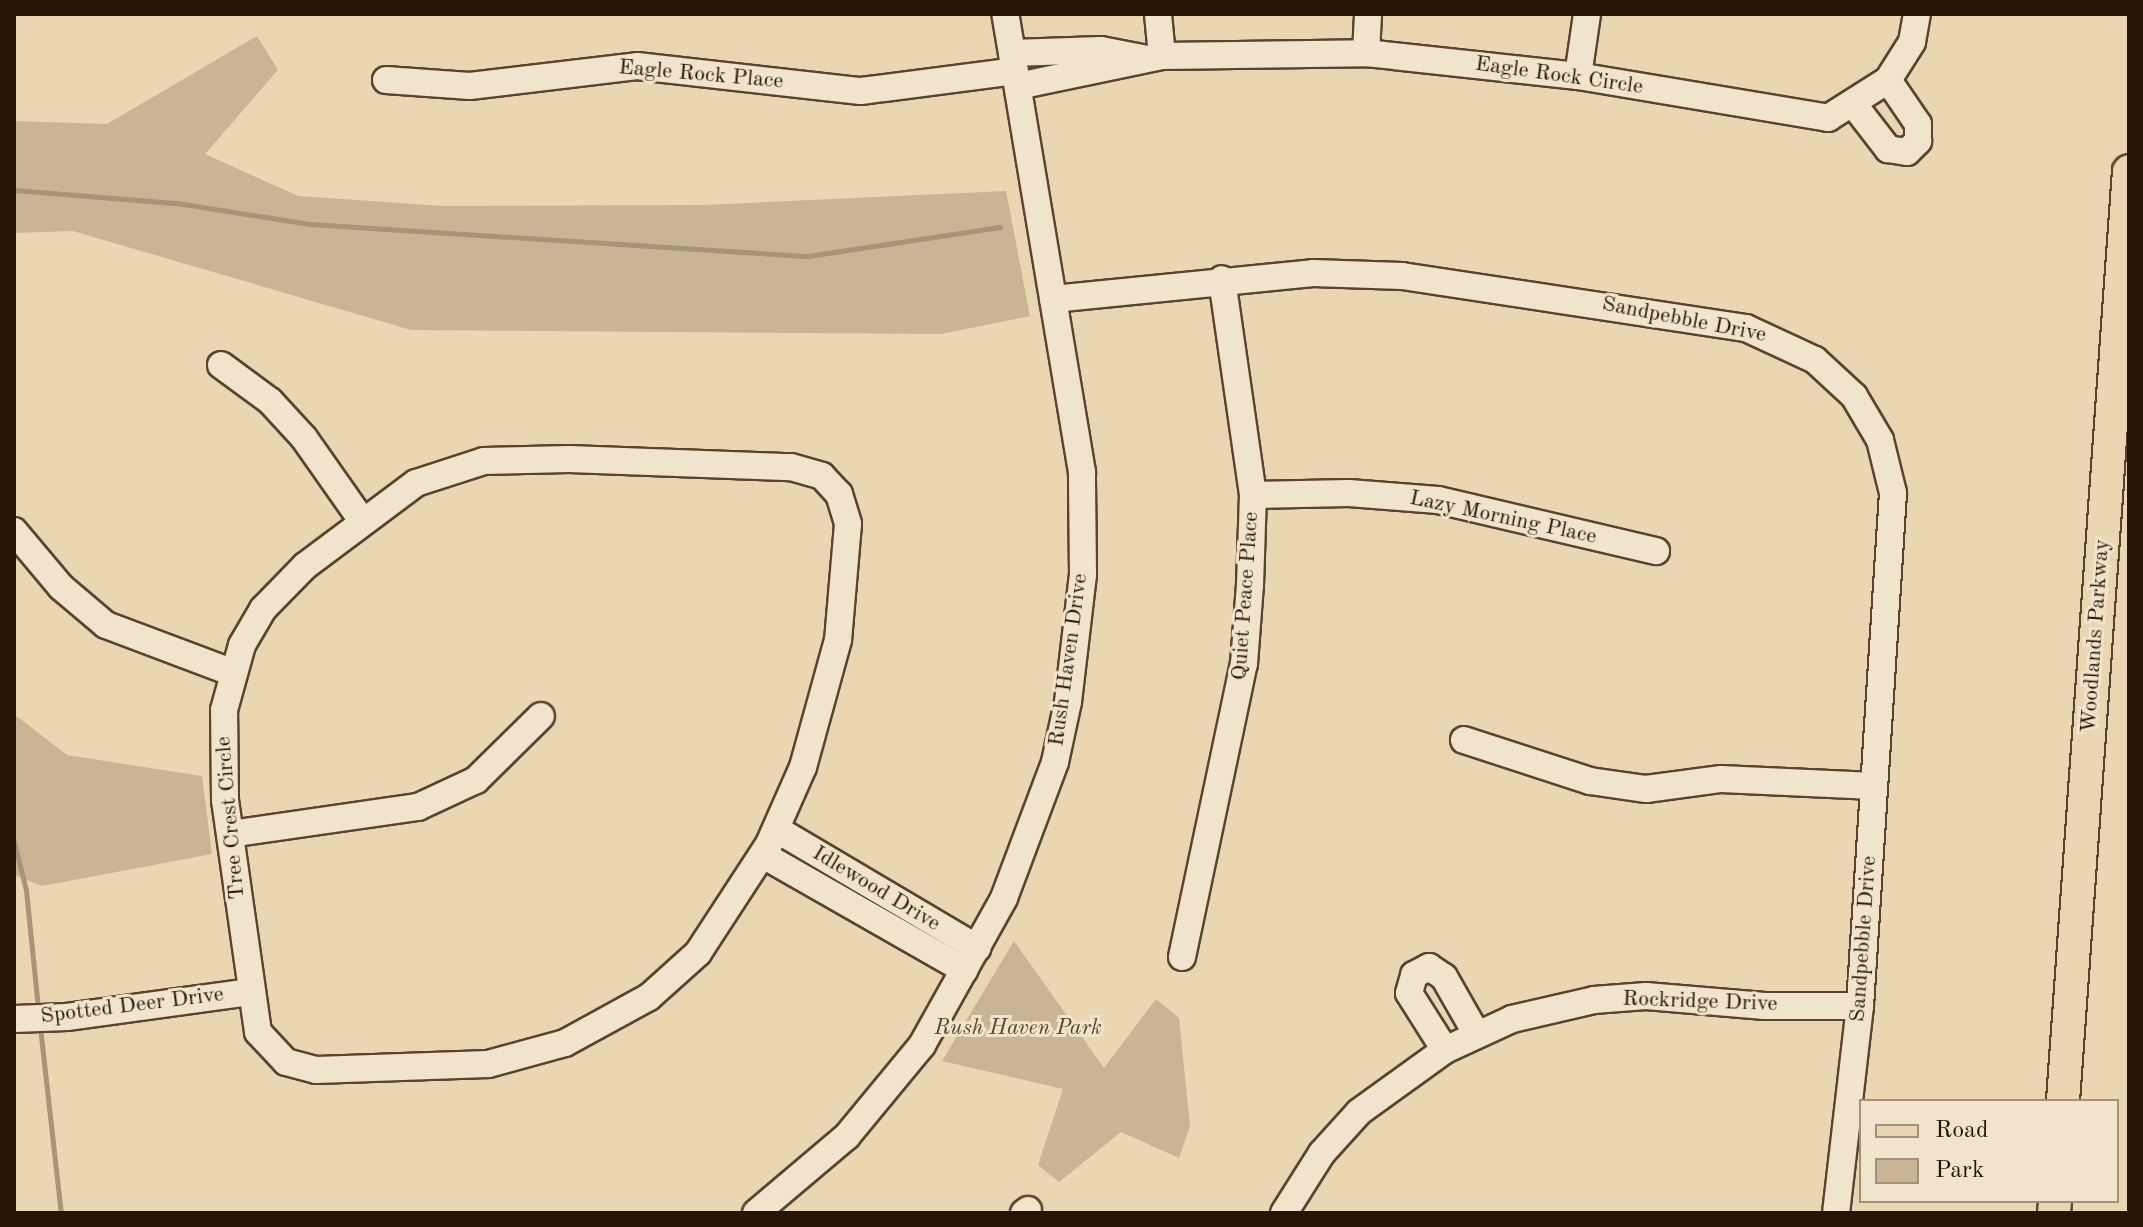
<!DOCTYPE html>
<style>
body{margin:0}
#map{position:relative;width:2143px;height:1227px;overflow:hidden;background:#ead6b1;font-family:"Old Standard TT",serif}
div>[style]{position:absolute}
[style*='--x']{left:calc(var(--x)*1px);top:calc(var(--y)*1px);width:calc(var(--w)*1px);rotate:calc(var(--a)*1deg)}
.green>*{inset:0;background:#c9b594}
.stream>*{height:5px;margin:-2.5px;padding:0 2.5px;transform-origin:2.5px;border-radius:2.5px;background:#a89476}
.roads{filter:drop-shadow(2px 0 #58442f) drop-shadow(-2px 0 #58442f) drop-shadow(0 2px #58442f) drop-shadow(0 -2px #58442f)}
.minor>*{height:26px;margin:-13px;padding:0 13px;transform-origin:13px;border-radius:13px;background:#f1e4cc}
.major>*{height:32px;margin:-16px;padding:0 16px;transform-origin:16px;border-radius:16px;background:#ead6b1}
span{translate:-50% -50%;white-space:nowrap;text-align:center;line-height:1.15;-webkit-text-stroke:6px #f1e4cc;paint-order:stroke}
.street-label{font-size:22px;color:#271404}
.park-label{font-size:22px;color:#58442f;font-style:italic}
.frame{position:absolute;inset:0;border:16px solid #271404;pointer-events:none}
.legend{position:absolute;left:1859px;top:1099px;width:260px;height:104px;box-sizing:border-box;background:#f1e4cc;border:2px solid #a0917c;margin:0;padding:10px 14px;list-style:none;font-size:24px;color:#271404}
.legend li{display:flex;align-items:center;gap:16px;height:40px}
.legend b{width:40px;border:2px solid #a0917c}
</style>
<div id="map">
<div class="green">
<div style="clip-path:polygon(257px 36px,278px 70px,205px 154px,298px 196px,443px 206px,704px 205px,1006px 191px,1030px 316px,941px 334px,411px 330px,73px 231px,14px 233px,14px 121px,107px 124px)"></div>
<div style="clip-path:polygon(14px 714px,67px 755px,202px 776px,212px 854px,42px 886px,14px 875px)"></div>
<div style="clip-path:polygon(1014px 941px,1104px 1068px,1156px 999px,1179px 1018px,1190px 1126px,1179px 1158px,1121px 1132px,1059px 1182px,1038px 1165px,1063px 1089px,942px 1061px)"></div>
</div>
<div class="stream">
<div style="--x:14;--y:190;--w:164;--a:4.6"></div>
<div style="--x:177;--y:203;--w:135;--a:9"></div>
<div style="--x:310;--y:224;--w:499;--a:3.7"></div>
<div style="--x:808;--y:256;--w:194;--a:-8.6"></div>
<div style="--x:14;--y:842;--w:49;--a:76"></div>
<div style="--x:26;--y:890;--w:120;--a:84.2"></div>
<div style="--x:40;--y:1027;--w:187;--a:83.6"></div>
</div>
<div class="roads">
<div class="minor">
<div style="--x:1158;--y:14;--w:42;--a:84.6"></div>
<div style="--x:1012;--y:53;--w:89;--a:-1.9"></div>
<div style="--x:1101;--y:50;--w:42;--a:11"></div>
<div style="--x:1366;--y:53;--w:39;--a:-87"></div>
<div style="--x:1578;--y:76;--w:63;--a:-81.7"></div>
<div style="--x:386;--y:80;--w:84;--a:4.1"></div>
<div style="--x:470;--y:86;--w:168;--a:-6.8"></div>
<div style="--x:637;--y:66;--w:225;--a:6.4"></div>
<div style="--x:861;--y:91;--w:155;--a:-7.4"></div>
<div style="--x:1018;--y:86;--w:147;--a:-11.8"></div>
<div style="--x:1162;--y:56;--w:204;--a:-0.8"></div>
<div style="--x:1366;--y:53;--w:213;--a:6.2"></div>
<div style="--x:1578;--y:76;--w:254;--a:9.5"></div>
<div style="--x:1828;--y:118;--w:71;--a:-32.3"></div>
<div style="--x:1888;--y:80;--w:45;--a:-57.7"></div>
<div style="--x:1912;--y:42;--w:28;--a:-80"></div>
<div style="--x:1854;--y:105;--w:56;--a:52.3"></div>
<div style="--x:1888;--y:149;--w:19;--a:9"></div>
<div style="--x:1907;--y:152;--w:16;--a:-45"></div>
<div style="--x:1918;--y:141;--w:17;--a:-90"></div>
<div style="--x:1918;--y:124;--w:53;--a:-124.3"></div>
<div style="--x:1053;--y:299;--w:261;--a:-5.7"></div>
<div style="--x:1313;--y:273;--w:89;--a:1.9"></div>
<div style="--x:1402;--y:276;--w:348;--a:8.6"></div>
<div style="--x:1746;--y:328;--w:76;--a:24.9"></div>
<div style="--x:1815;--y:360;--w:53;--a:42.7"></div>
<div style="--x:1854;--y:396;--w:51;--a:59.4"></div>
<div style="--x:1880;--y:440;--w:55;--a:76.2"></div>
<div style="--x:1893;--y:493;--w:514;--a:93.68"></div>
<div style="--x:1860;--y:1006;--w:208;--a:96.6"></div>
<div style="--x:221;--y:365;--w:61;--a:36.3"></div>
<div style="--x:270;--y:401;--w:50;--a:47.4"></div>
<div style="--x:304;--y:438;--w:99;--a:54.9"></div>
<div style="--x:569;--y:459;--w:222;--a:2.1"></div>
<div style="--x:791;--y:467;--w:32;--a:16"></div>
<div style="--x:822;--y:476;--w:25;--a:47"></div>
<div style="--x:839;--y:494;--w:31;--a:73"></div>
<div style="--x:848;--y:524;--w:116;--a:94.9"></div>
<div style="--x:838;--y:640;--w:132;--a:105.4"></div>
<div style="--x:803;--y:767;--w:84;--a:113.8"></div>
<div style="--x:769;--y:844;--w:130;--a:123.1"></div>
<div style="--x:698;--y:953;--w:66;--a:138.1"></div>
<div style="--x:649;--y:997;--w:96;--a:151.3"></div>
<div style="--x:565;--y:1043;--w:80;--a:164.7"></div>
<div style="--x:488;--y:1064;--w:172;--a:178"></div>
<div style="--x:316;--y:1070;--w:31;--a:-165"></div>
<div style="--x:286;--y:1062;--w:41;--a:-133"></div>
<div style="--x:258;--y:1032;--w:234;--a:-98.1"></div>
<div style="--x:225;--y:800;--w:90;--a:-90.6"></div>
<div style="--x:224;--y:710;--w:67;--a:-74.5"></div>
<div style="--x:242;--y:645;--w:42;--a:-59.7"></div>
<div style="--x:263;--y:609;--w:60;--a:-45.7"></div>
<div style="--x:305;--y:566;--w:139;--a:-36.8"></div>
<div style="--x:416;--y:483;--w:71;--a:-17.9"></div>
<div style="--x:484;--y:461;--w:85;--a:-1.3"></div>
<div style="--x:1253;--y:495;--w:96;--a:-1.2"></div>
<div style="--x:1349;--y:493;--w:89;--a:4.5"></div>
<div style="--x:1438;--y:500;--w:224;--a:13.2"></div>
<div style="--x:14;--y:531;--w:73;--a:50"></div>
<div style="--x:61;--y:587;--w:59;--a:40.2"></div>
<div style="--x:106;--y:625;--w:134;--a:20.6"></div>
<div style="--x:1464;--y:740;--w:133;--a:18"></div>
<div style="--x:1590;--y:781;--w:57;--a:8.1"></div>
<div style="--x:1646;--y:789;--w:76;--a:-7.6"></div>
<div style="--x:1721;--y:779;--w:153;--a:2.6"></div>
<div style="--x:776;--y:829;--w:234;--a:30.6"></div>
<div style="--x:230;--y:834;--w:190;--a:-8.2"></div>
<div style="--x:418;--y:807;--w:64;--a:-25"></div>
<div style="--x:476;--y:780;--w:91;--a:-44.6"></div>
<div style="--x:763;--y:855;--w:232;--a:29.7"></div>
<div style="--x:1182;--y:957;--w:299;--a:-78.1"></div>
<div style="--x:1244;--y:664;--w:79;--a:-85.7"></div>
<div style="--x:1250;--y:585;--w:90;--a:-88.1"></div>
<div style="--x:1253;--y:495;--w:218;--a:-98.2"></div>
<div style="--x:14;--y:1019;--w:53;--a:-2.2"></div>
<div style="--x:67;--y:1017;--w:184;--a:-7.8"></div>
<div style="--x:1445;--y:1050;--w:67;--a:-122.3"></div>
<div style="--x:1409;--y:993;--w:19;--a:-74"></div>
<div style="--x:1414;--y:975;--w:17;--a:-28"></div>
<div style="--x:1429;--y:967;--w:18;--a:34"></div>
<div style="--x:1444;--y:977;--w:64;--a:60.3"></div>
<div style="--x:756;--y:1213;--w:119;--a:-40.2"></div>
<div style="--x:847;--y:1136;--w:118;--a:-50.5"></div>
<div style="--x:922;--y:1045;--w:168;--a:-60.8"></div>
<div style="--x:1004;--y:898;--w:145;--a:-69.4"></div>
<div style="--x:1055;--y:762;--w:61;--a:-77.8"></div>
<div style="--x:1068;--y:702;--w:128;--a:-83.3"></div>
<div style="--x:1083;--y:575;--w:103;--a:-90.6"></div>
<div style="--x:1082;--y:472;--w:464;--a:-99.5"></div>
<div style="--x:1024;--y:1213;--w:5;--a:-37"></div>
<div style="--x:1284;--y:1213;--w:71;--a:-57.7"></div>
<div style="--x:1322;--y:1153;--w:55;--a:-47.9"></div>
<div style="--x:1359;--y:1112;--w:106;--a:-35.8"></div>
<div style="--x:1445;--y:1050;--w:74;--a:-24.8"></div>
<div style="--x:1512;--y:1019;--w:84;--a:-13"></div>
<div style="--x:1594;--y:1000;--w:52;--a:-4.4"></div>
<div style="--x:1646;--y:996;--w:119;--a:4.8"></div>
<div style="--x:1765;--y:1006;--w:95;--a:0"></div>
</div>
<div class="major">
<div style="--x:2063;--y:1101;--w:932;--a:-85.94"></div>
<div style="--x:2054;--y:1213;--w:12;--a:-85"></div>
</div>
</div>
<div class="street-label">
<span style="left:701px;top:75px;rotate:5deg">Eagle Rock Place</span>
<span style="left:1559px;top:76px;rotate:8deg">Eagle Rock Circle</span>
<span style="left:1684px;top:320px;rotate:11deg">Sandpebble Drive</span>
<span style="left:1503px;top:518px;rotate:12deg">Lazy Morning Place</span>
<span style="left:1246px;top:596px;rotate:-86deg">Quiet Peace Place</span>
<span style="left:2096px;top:636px;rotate:-86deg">Woodlands Parkway</span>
<span style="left:1069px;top:660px;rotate:-82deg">Rush Haven Drive</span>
<span style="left:231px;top:818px;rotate:-95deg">Tree Crest Circle</span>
<span style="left:876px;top:889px;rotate:31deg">Idlewood Drive</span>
<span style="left:1864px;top:939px;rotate:-86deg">Sandpebble Drive</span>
<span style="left:1700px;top:1002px;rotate:2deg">Rockridge Drive</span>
<span style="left:132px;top:1006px;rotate:-7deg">Spotted Deer Drive</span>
</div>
<div class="park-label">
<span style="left:1018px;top:1029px">Rush Haven Park</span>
</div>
<div class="frame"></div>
<ul class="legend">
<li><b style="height:10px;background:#ead6b1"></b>Road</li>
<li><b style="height:22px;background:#c9b594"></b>Park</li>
</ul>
</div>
